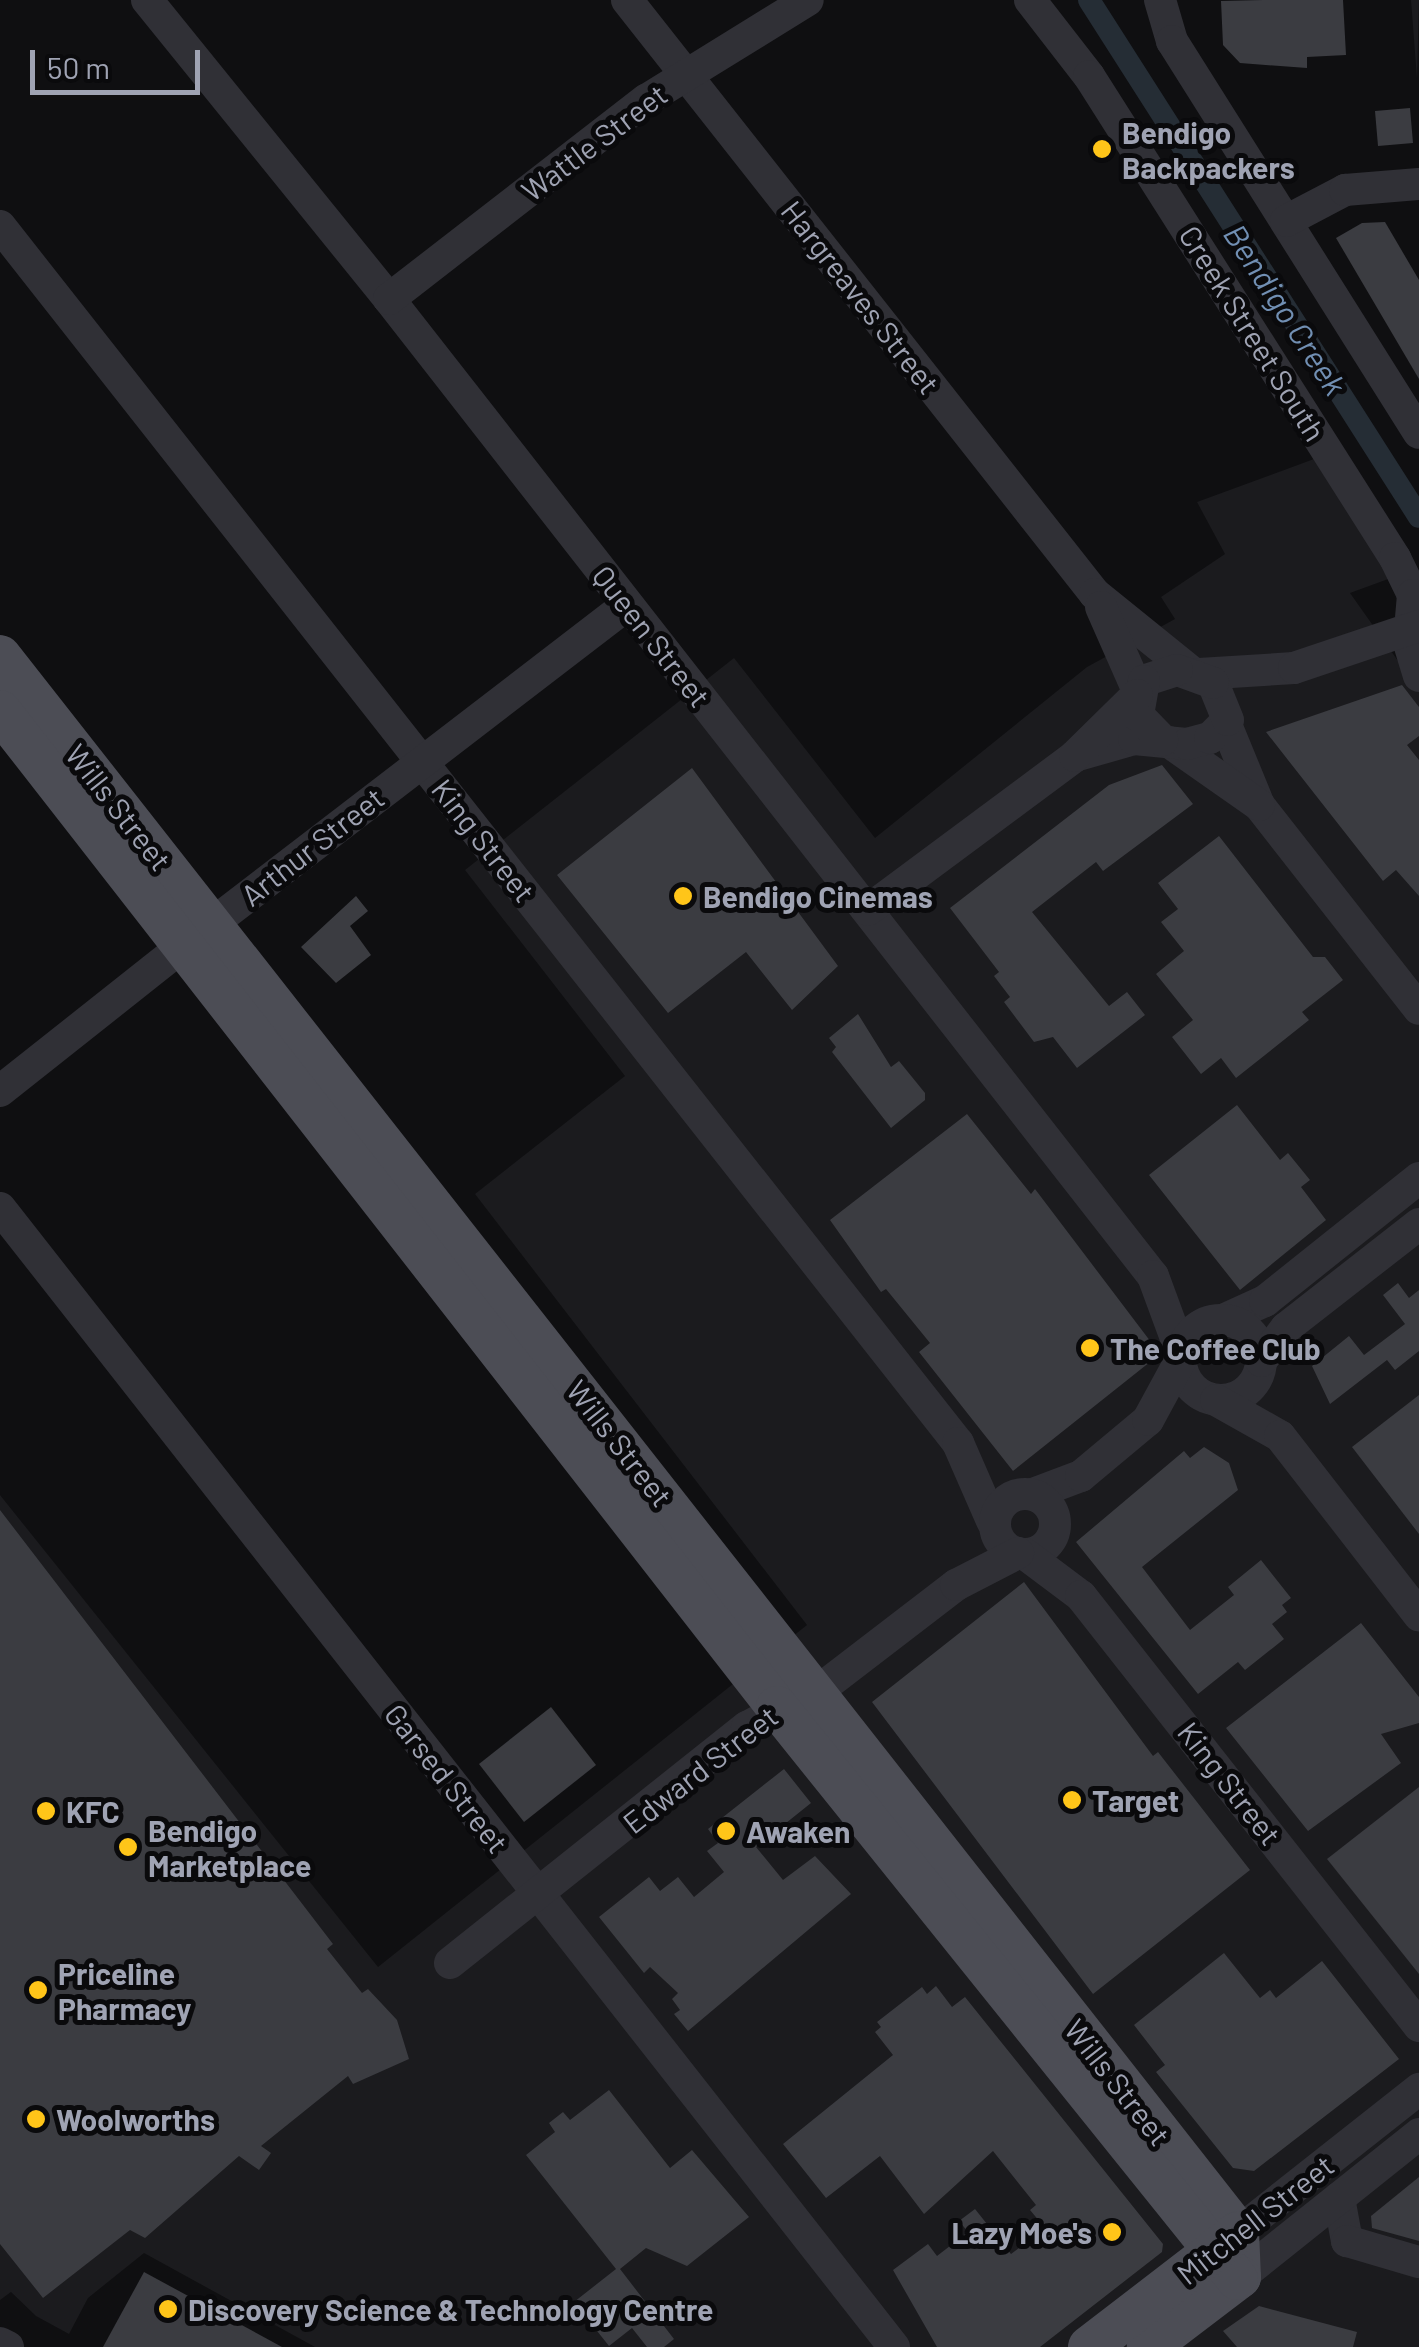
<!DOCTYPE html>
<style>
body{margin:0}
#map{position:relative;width:1419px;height:2347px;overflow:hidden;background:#0f0f11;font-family:Barlow,sans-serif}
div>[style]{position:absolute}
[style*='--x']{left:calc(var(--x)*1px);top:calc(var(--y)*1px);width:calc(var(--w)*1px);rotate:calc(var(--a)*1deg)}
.built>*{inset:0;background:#1b1b1e}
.canal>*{height:22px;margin:-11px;padding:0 11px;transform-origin:11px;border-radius:11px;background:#252d35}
.building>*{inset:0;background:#3b3c41}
.minor>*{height:32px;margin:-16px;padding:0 16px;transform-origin:16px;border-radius:16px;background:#303036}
.minor>.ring{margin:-16px;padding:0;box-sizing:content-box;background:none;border:32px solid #303036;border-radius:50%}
.major>*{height:42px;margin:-21px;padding:0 21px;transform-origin:21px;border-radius:21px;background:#4c4d55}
.dots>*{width:28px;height:28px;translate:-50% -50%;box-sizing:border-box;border:5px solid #0a0a0c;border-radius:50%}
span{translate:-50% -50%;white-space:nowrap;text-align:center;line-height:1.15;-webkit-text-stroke:10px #0a0a0c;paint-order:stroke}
.poi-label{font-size:30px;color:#9fa3b3;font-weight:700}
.left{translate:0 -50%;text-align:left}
.right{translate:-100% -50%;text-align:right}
.street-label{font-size:30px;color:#9fa3b3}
.water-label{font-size:32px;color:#718fb3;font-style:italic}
.scale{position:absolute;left:30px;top:50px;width:170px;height:45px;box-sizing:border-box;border:5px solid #9fa3b3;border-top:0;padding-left:12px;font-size:30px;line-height:35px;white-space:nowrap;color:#9fa3b3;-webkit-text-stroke:8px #0a0a0c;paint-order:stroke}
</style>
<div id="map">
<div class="built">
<div style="clip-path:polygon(1411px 0,1419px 0,1417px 79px)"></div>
<div style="clip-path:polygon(1314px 459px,1391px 578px,1350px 593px,1408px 675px,1419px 672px,1419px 2347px,315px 2347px,144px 2253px,88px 2298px,69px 2334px,36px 2316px,11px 2292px,0 2300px,0 1495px,378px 1967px,807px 1625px,475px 1194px,625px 1076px,465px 870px,734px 658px,875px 838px,1087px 667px,1175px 619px,1161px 597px,1225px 554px,1197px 502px)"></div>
</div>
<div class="canal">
<div style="--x:1089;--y:0;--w:613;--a:57.45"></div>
</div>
<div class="building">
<div style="clip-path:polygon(1263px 0,1343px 0,1346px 55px,1307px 57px,1307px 68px,1240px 63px,1223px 45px,1221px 1px)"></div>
<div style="clip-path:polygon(1410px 108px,1413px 143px,1378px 146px,1375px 111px)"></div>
<div style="clip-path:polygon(1385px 222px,1419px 280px,1419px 379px,1336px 238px,1362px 223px)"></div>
<div style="clip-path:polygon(1402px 685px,1419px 707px,1419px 736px,1407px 745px,1419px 760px,1419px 896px,1396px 870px,1383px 881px,1266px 732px)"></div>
<div style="clip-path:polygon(1162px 765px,1193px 804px,1103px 871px,1096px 862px,1032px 912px,1109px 1006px,1127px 992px,1145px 1015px,1077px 1068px,1053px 1037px,1034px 1042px,1004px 1002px,1010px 997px,994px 976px,999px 972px,950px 908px,1109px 785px)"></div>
<div style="clip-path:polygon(692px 768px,838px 966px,792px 1010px,746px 952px,668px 1013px,557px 875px)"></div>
<div style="clip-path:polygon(1219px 836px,1313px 957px,1325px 957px,1343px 980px,1302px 1012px,1309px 1020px,1236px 1078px,1221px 1058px,1201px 1074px,1172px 1037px,1193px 1020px,1156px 974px,1184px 951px,1161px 922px,1178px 909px,1158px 883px)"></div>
<div style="clip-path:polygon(356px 896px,368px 911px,350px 926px,371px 955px,336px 983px,301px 947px)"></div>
<div style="clip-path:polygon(858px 1014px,891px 1067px,899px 1061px,925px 1093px,925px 1100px,891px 1128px,832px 1052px,836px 1047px,829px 1038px)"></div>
<div style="clip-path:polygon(1237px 1105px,1280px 1160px,1288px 1153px,1310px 1180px,1301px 1187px,1326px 1220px,1240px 1290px,1149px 1175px)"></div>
<div style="clip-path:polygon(967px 1114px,1031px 1194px,1035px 1189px,1160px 1354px,1013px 1471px,919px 1352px,930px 1343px,886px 1289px,881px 1292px,830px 1220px)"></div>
<div style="clip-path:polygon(1398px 1283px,1409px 1298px,1419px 1290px,1419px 1351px,1395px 1370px,1387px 1360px,1330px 1404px,1312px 1366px,1349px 1336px,1364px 1355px,1405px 1324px,1383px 1295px)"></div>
<div style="clip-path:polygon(1419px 1395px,1419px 1534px,1352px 1447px)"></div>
<div style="clip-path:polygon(1204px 1447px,1229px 1463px,1238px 1490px,1142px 1567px,1190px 1630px,1234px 1595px,1228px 1587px,1261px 1560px,1291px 1598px,1282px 1605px,1287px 1612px,1272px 1624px,1284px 1639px,1245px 1670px,1238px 1662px,1198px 1694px,1076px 1542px,1184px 1451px,1190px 1458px)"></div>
<div style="clip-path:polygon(0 1510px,333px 1944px,327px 1949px,362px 1993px,368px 1989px,397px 2020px,409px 2059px,353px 2084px,348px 2076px,261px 2146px,271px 2153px,259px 2170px,239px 2156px,145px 2238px,130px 2230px,43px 2298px,0 2244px)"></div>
<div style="clip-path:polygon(1024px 1582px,1153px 1756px,1158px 1752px,1250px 1870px,1093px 1994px,872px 1702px)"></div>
<div style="clip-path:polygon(1361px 1623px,1419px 1697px,1419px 1723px,1381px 1734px,1401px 1763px,1308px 1831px,1226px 1728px)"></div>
<div style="clip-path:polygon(551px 1707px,596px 1765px,524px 1822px,479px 1764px)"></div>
<div style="clip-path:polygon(784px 1769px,811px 1803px,756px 1847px,783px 1880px,815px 1856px,851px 1894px,688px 2031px,674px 2014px,680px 2010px,672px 1999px,678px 1993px,650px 1967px,644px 1973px,599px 1917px,649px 1877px,660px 1891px,678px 1877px,694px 1897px,724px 1872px,707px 1851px,718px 1843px,708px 1829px)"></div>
<div style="clip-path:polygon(1419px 1787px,1419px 1974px,1327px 1859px)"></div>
<div style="clip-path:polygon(1224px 1953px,1260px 1998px,1270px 1990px,1276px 1998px,1322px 1961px,1399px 2059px,1254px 2171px,1233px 2168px,1156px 2072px,1165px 2065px,1134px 2025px)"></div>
<div style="clip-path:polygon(936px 1986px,952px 2007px,965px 1997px,1163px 2244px,1162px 2252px,1040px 2347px,937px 2347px,893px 2270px,928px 2244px,937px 2256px,968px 2232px,959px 2221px,975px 2209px,1011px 2254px,1045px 2228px,1030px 2210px,1036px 2205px,993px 2151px,924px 2214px,880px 2156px,826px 2198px,783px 2144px,893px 2055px,875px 2032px,881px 2027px,877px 2022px,922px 1987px,927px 1994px)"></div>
<div style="clip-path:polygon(609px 2090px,670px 2168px,692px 2150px,749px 2217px,687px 2266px,646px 2248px,620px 2269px,674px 2339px,664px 2347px,647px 2347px,632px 2328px,609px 2346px,574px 2302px,616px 2269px,526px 2155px,555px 2132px,549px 2123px,563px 2112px,570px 2120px)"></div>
<div style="clip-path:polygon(1419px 2177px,1419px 2241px,1372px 2228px,1371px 2216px)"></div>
<div style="clip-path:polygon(144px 2272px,282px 2347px,103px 2347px)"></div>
<div style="clip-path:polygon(1259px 2306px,1357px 2332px,1353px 2347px,1237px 2347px,1223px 2331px)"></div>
</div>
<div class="minor">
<div style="--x:147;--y:0;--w:385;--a:51"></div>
<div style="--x:389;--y:299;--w:1240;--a:51.98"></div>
<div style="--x:1153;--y:1276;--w:81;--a:69.8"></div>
<div style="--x:627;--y:0;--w:756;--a:51.77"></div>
<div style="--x:1095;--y:594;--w:126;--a:38.9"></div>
<div style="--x:1030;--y:0;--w:96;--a:52.2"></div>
<div style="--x:1089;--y:76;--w:571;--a:57.59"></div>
<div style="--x:1395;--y:558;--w:41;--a:64.1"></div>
<div style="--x:1413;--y:595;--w:34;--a:95"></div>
<div style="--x:1160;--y:0;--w:43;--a:73.7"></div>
<div style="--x:1172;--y:41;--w:463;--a:57.8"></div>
<div style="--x:1286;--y:221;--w:67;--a:-27.7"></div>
<div style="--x:1345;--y:190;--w:74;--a:-4.6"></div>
<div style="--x:0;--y:226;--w:1549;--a:51.79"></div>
<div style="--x:958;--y:1443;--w:85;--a:66.4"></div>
<div style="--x:389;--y:299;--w:325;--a:-37.8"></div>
<div style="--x:646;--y:100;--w:190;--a:-31.7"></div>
<div style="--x:1101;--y:607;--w:92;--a:66.2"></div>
<div style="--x:1405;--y:630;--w:48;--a:73.1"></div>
<div style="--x:1199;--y:674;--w:95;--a:-3.6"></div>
<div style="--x:1294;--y:668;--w:132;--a:-18.6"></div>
<div style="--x:1227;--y:727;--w:84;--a:67.7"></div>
<div style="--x:1259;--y:805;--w:259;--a:51.9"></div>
<div style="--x:1169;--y:742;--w:110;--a:35"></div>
<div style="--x:1075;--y:756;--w:61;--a:-16.1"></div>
<div style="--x:1134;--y:739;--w:53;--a:5.4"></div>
<div style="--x:1187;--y:744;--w:24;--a:-15"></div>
<div style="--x:1210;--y:738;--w:25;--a:-45"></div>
<div style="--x:1228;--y:720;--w:40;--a:-112"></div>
<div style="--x:1213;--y:683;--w:38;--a:-160"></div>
<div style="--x:1177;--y:670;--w:35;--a:162"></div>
<div style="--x:1144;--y:681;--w:35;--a:100"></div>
<div style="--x:1138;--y:715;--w:35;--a:46"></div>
<div style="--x:868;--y:910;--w:258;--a:-36.6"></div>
<div style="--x:1075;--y:756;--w:87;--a:-44.5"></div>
<div style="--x:213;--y:923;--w:522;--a:-37.53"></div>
<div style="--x:0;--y:1091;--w:235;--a:-38.4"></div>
<div style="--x:0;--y:1208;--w:1448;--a:51.87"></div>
<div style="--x:1225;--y:1319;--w:44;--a:-24.2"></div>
<div style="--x:1265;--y:1301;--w:197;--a:-38.6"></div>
<div class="ring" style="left:1181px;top:1320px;width:48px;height:48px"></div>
<div style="--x:1261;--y:1361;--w:41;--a:-52.9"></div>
<div style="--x:1286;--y:1328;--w:169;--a:-38"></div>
<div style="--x:1216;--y:1400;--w:73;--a:29.4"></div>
<div style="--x:1280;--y:1436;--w:227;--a:52.2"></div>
<div style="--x:1033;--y:1494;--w:51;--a:-20.6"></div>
<div style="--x:1081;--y:1476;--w:87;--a:-39.9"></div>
<div style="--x:1148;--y:1420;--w:67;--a:-61.5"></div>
<div class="ring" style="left:995px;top:1494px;width:28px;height:28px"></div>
<div style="--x:1025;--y:1554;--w:70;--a:36.9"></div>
<div style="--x:1081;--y:1596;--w:547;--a:51.83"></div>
<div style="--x:450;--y:1963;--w:379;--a:-38.5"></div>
<div style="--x:747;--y:1727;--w:91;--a:-28.3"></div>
<div style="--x:827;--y:1684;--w:163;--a:-37.5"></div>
<div style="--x:956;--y:1585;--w:70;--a:-27.3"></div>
<div style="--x:1339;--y:2198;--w:44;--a:79.5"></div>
<div style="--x:1347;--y:2241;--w:75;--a:16.3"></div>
<div style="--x:1238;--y:2232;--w:231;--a:-38.3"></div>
<div style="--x:1240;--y:2277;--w:229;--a:-38.6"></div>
<div style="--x:0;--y:2343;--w:9;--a:27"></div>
</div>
<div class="major">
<div style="--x:0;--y:656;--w:2004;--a:51.85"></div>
<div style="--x:1238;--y:2232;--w:45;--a:87.5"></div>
<div style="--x:1240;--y:2277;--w:116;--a:142.7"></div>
<div style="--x:0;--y:711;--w:1263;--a:52.04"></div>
<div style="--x:777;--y:1707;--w:734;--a:51.19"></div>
<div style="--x:1089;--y:2347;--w:187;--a:-37.6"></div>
</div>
<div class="dots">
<div style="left:1102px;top:149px;background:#ffc519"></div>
<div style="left:683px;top:896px;background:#ffc519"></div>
<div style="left:1090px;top:1348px;background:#ffc519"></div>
<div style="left:1072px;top:1800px;background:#ffc519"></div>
<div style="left:46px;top:1811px;background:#ffc519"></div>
<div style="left:726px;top:1831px;background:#ffc519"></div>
<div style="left:128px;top:1847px;background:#ffc519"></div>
<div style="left:38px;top:1990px;background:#ffc519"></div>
<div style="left:36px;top:2119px;background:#ffc519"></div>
<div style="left:1112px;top:2232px;background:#ffc519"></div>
<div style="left:168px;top:2309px;background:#ffc519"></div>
</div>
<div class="poi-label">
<span class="left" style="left:1122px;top:149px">Bendigo<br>Backpackers</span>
<span class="left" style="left:703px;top:896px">Bendigo Cinemas</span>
<span class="left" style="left:1110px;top:1348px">The Coffee Club</span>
<span class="left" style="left:1092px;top:1800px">Target</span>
<span class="left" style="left:66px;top:1811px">KFC</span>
<span class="left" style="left:148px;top:1847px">Bendigo<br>Marketplace</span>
<span class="left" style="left:746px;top:1831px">Awaken</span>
<span class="left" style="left:58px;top:1990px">Priceline<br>Pharmacy</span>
<span class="left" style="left:56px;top:2119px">Woolworths</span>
<span class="right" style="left:1092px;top:2232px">Lazy Moe's</span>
<span class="left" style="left:188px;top:2309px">Discovery Science &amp; Technology Centre</span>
</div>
<div class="street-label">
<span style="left:594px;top:142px;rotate:-37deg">Wattle Street</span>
<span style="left:861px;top:297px;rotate:52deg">Hargreaves Street</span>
<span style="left:1253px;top:333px;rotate:58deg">Creek Street South</span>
<span style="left:652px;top:636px;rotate:52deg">Queen Street</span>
<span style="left:119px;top:807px;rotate:52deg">Wills Street</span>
<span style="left:484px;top:840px;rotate:52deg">King Street</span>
<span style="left:312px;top:846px;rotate:-38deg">Arthur Street</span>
<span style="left:620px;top:1443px;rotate:52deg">Wills Street</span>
<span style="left:700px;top:1769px;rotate:-38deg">Edward Street</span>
<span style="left:447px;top:1778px;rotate:52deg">Garsed Street</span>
<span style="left:1230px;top:1783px;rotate:52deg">King Street</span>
<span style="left:1118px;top:2082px;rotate:52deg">Wills Street</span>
<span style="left:1255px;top:2219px;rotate:-38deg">Mitchell Street</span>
</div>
<div class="water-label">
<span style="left:1286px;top:309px;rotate:57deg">Bendigo Creek</span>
</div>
<div class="scale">50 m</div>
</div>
